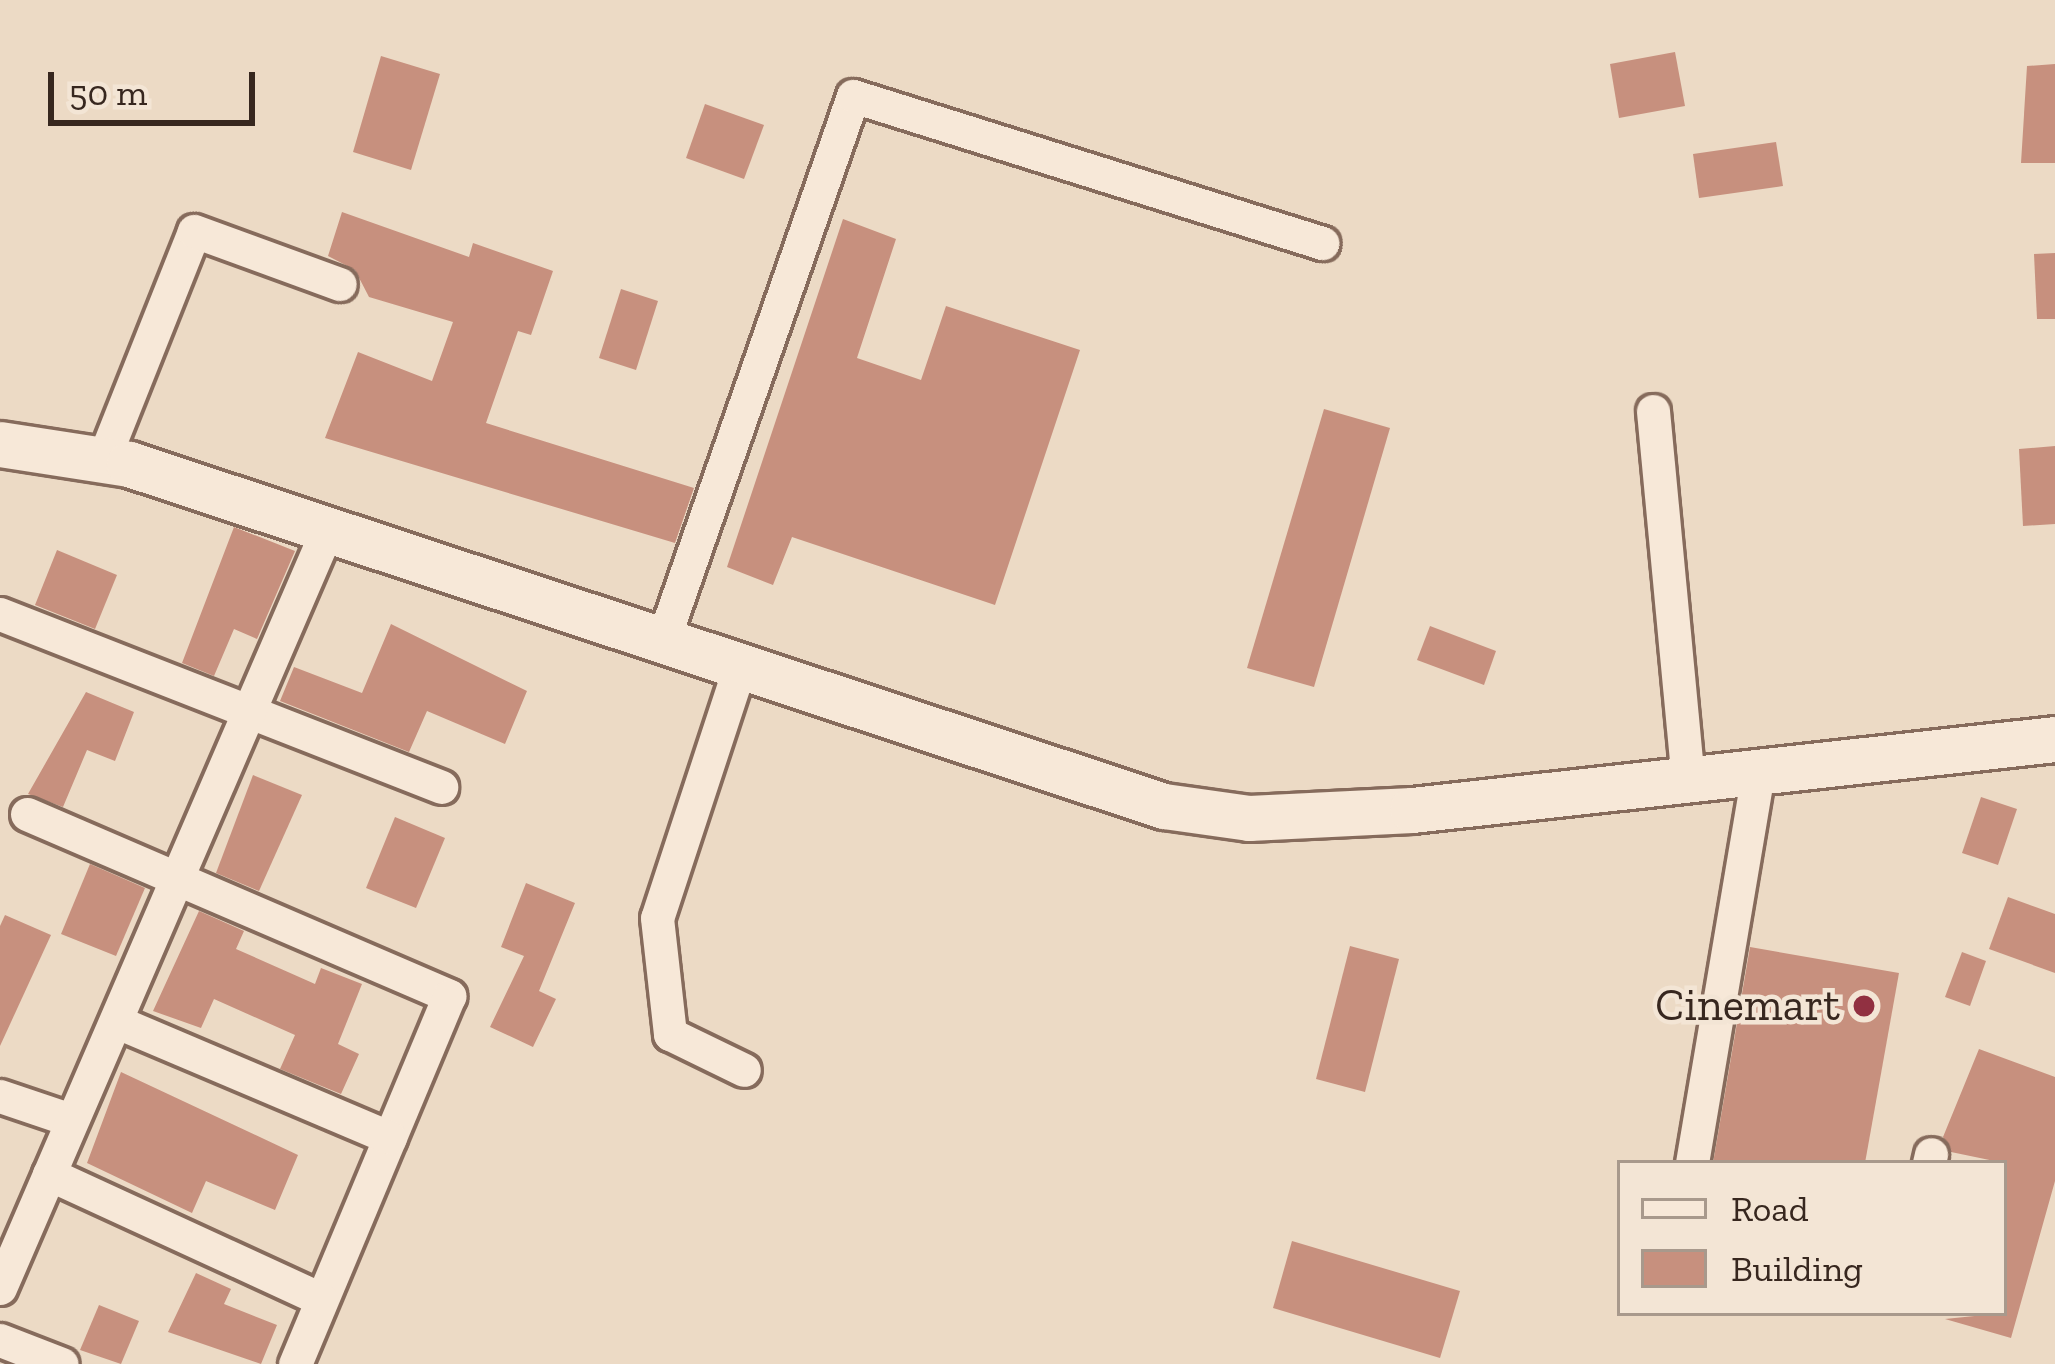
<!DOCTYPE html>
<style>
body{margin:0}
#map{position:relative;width:2055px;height:1364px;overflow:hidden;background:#ecdac5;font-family:"Zilla Slab",serif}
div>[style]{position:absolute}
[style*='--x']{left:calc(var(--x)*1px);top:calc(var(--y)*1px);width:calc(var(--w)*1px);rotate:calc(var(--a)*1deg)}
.building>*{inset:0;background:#c7907e}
.roads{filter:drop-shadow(3px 0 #866b5c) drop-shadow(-3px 0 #866b5c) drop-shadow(0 3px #866b5c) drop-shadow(0 -3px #866b5c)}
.street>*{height:33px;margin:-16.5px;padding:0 16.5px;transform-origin:16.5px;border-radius:16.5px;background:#f7e8d8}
.secondary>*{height:45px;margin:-22.5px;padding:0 22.5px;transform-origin:22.5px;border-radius:22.5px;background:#f7e8d8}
.dots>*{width:33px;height:33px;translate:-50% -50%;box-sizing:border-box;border:6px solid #f3e5d5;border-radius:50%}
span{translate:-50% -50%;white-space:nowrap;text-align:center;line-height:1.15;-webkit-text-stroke:9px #f3e5d5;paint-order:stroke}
.poi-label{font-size:45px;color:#37271f}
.right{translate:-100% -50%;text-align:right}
.legend{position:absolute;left:1617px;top:1160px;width:390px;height:156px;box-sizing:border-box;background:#f3e5d5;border:3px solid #a8998c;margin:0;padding:15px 21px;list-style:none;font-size:36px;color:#37271f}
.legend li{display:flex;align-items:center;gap:24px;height:60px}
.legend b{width:60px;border:3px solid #a8998c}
.scale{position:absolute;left:48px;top:72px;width:207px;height:54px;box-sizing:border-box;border:6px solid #37271f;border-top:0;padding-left:15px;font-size:36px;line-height:42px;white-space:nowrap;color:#37271f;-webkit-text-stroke:9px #f3e5d5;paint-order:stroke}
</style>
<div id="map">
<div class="building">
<div style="clip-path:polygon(1675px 52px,1685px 106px,1619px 118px,1610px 64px)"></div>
<div style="clip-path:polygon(381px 56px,440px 74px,411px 170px,353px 152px)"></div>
<div style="clip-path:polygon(2055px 64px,2055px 163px,2021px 163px,2027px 66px)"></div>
<div style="clip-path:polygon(705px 104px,764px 125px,744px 179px,686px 158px)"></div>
<div style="clip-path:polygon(1776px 142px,1783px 186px,1699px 198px,1693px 154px)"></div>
<div style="clip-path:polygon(342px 212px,469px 257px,473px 243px,553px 271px,531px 335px,518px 331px,486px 423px,694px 488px,675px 543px,325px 438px,358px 352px,432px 381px,453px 322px,369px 297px,355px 270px,328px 256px)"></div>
<div style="clip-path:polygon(843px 219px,896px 239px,857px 358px,921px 380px,946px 306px,1080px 350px,995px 605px,792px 537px,773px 585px,727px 567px)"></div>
<div style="clip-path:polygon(2055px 253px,2055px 319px,2037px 319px,2034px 254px)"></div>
<div style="clip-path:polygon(621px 289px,658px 301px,636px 370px,599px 358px)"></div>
<div style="clip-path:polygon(1324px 409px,1390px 428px,1314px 687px,1247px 668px)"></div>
<div style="clip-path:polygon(2055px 446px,2055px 524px,2023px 526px,2019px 449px)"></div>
<div style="clip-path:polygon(234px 527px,295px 551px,257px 639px,234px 629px,214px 676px,182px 663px)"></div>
<div style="clip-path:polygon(57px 550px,117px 575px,95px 629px,35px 605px)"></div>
<div style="clip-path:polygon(391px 624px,527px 691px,505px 744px,427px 711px,409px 752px,280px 701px,294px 667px,362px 693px)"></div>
<div style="clip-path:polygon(1430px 626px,1496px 651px,1484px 685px,1417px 660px)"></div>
<div style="clip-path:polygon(86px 692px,134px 712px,115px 761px,87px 750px,63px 807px,28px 794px)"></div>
<div style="clip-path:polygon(253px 775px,302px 795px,259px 891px,216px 873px)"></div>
<div style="clip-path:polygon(1981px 797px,2017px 809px,1998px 865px,1962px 853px)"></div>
<div style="clip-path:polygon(395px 817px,445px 838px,416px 908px,366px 888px)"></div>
<div style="clip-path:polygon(90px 864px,145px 888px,116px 956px,61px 934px)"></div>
<div style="clip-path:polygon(526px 883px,575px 903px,539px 991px,556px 999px,533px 1047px,490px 1027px,524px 956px,501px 947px)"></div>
<div style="clip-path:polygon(2008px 897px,2055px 914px,2055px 973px,1989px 949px)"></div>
<div style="clip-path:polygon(199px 911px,244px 931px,236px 949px,315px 984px,321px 968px,362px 984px,338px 1044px,359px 1054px,341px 1094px,280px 1069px,295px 1035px,214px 999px,201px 1028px,153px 1011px)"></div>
<div style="clip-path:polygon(5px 915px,51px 935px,0 1046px,0 926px)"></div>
<div style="clip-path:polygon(1350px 946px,1399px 959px,1365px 1092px,1316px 1079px)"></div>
<div style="clip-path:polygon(1750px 947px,1899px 973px,1865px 1163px,1713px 1163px)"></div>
<div style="clip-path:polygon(1962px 952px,1986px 961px,1970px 1006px,1945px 997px)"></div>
<div style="clip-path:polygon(1979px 1049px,2055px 1077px,2055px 1181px,2011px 1338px,1945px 1319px,2004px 1313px,2004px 1163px,1951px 1152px,1943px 1137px)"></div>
<div style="clip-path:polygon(121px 1072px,298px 1155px,275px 1210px,206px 1181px,192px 1213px,87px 1163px)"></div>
<div style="clip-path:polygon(1292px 1241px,1460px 1291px,1440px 1358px,1273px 1308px)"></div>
<div style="clip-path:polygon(196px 1273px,231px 1289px,224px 1304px,277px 1325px,261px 1364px,168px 1332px)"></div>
<div style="clip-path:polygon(99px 1305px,139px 1321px,121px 1364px,80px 1350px)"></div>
</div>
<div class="roads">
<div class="street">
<div style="--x:1653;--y:411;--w:370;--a:84.6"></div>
<div style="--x:103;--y:460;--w:246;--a:-68.3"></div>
<div style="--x:194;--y:231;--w:155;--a:20"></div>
<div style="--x:0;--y:614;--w:474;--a:21.4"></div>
<div style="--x:663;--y:640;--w:576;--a:-70.75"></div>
<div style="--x:853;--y:96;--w:492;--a:17.4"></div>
<div style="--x:740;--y:666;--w:265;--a:108.2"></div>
<div style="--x:657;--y:918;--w:117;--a:83.6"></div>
<div style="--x:670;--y:1034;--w:82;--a:25.9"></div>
<div style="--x:27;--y:814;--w:460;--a:23.3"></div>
<div style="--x:449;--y:996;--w:399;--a:112.7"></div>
<div style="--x:122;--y:1024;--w:291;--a:23"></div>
<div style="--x:0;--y:1096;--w:69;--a:18.7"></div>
<div style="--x:1692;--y:1163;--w:397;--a:-80.4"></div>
<div style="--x:1929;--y:1163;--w:9;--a:-77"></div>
<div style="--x:49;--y:1174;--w:299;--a:24.7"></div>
<div style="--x:0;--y:1288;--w:828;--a:-66.66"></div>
<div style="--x:0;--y:1340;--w:66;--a:21.2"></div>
</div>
<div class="secondary">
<div style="--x:0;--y:444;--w:131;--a:8.8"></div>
<div style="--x:129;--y:464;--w:1090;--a:18.29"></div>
<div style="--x:1164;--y:806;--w:86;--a:8"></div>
<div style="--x:1249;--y:818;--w:163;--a:-2.8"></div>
<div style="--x:1412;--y:810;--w:647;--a:-6.3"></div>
</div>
</div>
<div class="dots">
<div style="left:1864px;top:1006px;background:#913041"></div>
</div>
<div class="poi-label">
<span class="right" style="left:1840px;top:1006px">Cinemart</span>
</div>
<ul class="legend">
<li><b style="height:15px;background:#f7e8d8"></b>Road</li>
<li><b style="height:33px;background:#c7907e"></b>Building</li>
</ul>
<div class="scale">50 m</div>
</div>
